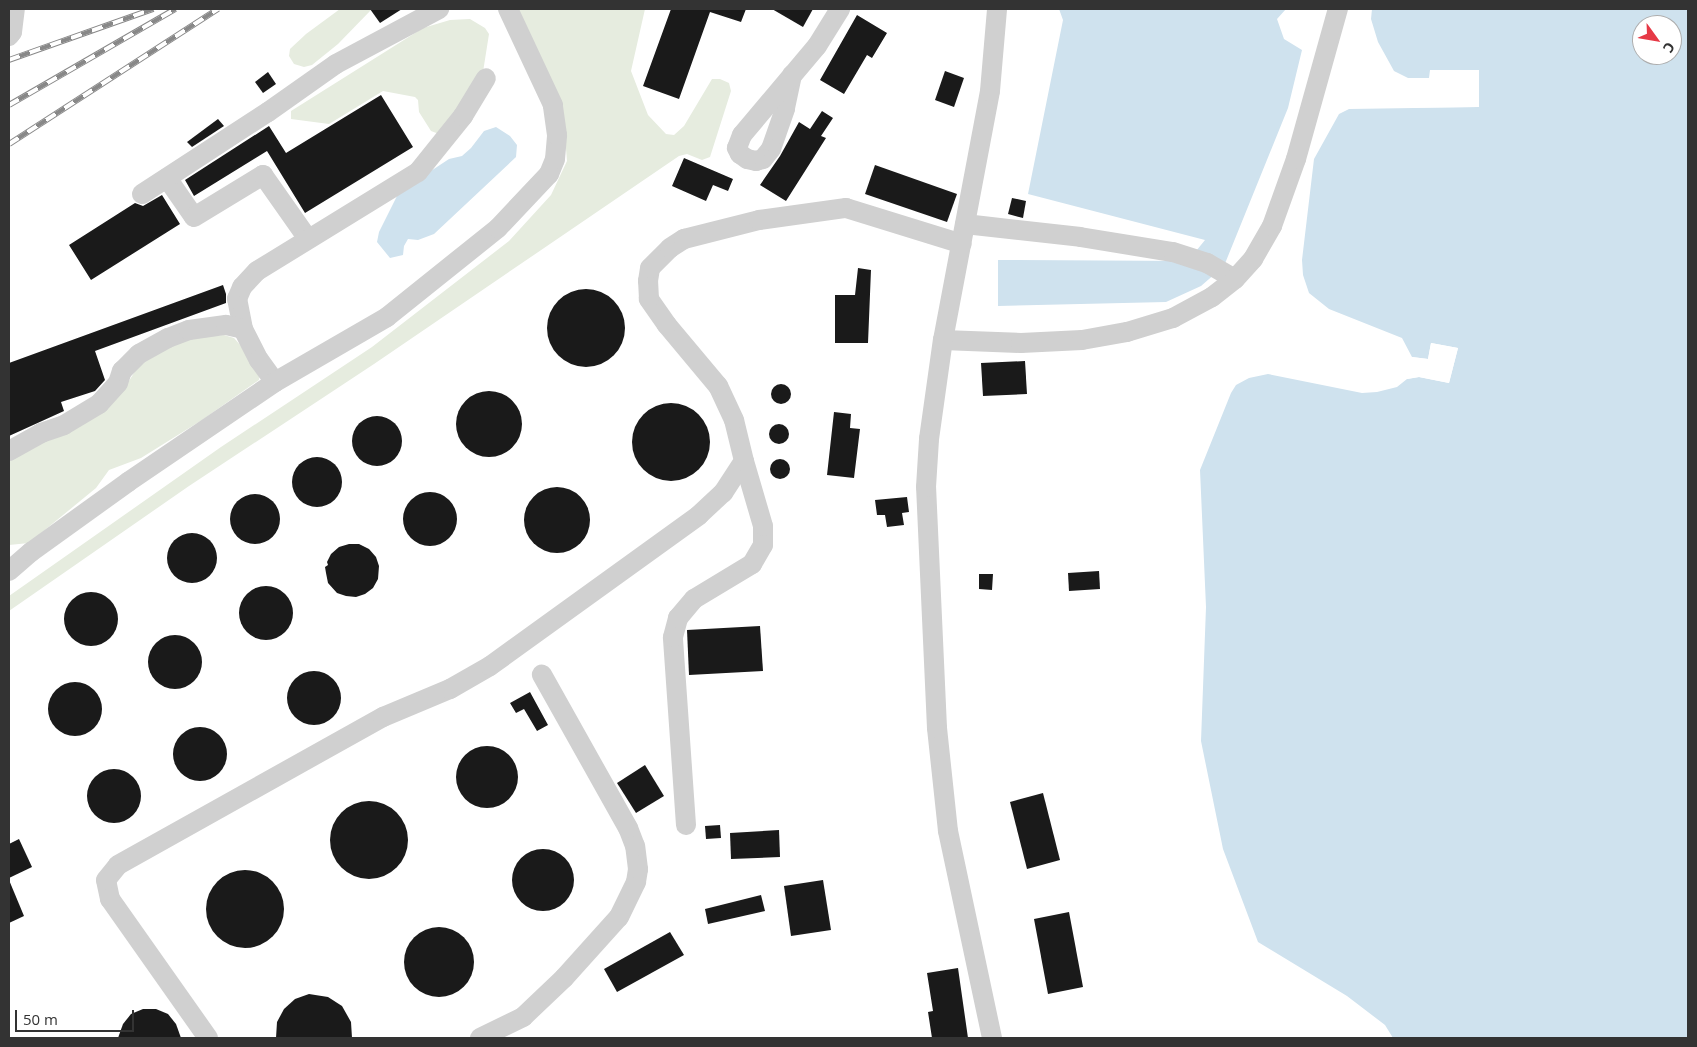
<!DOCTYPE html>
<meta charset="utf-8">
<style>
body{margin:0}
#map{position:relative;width:1697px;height:1047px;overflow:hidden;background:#fff;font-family:"Open Sans",sans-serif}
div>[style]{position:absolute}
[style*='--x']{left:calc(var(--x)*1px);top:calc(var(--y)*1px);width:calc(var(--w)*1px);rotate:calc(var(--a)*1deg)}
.green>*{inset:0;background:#e6ecdf}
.water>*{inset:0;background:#cfe2ee}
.pier>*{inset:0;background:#fff}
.building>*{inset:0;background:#1a1a1a}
.round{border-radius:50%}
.minor>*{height:20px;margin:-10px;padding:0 10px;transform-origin:10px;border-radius:10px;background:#d0d0d0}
.rail>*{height:5.5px;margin-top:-2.75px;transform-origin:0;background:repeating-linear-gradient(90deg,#fff 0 11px,#888 0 22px);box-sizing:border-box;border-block:1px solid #888}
span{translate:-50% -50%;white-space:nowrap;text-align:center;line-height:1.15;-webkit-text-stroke:5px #fff;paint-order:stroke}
.frame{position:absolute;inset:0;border:10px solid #333;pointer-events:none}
.north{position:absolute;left:1632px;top:15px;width:50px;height:50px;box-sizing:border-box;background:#fff;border:1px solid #adadad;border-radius:50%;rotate:122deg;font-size:14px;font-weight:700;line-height:20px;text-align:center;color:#333}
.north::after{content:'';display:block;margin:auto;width:18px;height:22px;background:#e63946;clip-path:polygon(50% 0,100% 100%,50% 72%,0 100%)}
.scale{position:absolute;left:15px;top:1010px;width:119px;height:22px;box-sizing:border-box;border:2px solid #333;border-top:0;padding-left:6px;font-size:15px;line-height:18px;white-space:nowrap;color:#333;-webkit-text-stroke:4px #fff;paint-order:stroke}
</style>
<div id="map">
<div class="green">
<div style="clip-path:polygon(340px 9px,372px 9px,338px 44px,312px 65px,304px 67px,294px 64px,289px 56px,290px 49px,306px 34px)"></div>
<div style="clip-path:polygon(510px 9px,645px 9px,631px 71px,648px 115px,666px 134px,674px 135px,684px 126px,712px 79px,720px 79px,729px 83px,731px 91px,710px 157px,702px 160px,687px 154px,679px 156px,374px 364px,189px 486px,9px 611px,9px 596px,221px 447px,372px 347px,509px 241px,551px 195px,567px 161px,563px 112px)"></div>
<div style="clip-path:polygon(470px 19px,485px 28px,489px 34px,483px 72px,439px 134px,431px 131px,419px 112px,418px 100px,415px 97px,383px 91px,329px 124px,291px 119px,291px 111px,423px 28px,450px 20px)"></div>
<div style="clip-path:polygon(224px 335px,234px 338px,242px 347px,260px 373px,259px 380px,202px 420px,141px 458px,109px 470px,96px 488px,29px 543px,9px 545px,9px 460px,124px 389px,137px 368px,153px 356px,189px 338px)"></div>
</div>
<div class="water">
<div style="clip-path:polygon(1059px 9px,1286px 9px,1277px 19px,1284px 39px,1302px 50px,1288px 108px,1224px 266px,1201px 286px,1166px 302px,998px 306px,998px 260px,1188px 261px,1205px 240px,1028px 194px,1063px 20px)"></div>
<div style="clip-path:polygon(evenodd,1372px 9px,1688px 9px,1688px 1038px,1393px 1038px,1385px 1025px,1347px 996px,1258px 942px,1223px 849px,1201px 741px,1206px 607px,1200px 470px,1231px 393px,1236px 385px,1249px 378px,1268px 374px,1362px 393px,1377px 392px,1397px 387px,1407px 379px,1419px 377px,1449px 383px,1458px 348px,1431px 343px,1428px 359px,1412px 357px,1402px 338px,1329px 309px,1309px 293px,1303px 275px,1302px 260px,1314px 159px,1339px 114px,1349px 109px,1479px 107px,1479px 70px,1430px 70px,1430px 78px,1408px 78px,1394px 71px,1378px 42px,1371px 19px,1372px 9px,1642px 25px,1672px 25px,1672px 55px,1642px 55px,1642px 25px)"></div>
<div style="clip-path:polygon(496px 127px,510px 136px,517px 145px,516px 157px,434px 234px,418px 240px,408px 239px,404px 246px,403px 255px,390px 258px,377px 242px,379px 232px,399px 192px,449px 159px,462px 156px,471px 148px,484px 131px)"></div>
</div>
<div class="pier">
<div style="clip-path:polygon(1430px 70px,1479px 70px,1479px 107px,1360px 108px,1360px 106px,1477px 105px,1477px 72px,1432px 73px,1430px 80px,1408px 81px,1408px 78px,1429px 78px)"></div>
<div style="clip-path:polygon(1431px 343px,1458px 348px,1449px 383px,1419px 377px,1407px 379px,1407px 376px,1419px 375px,1447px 380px,1455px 350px,1433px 346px,1429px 362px,1412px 359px,1412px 357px,1428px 359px)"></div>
</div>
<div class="building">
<div style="clip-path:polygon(370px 9px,402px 9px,380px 23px)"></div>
<div style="clip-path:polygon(671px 9px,746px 9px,741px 22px,710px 12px,679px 99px,643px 86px)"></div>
<div style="clip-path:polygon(772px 9px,813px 9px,803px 27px)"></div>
<div style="clip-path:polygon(857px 15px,887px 33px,872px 58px,867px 55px,844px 94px,820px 80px)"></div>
<div style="clip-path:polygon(945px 71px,964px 78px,954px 107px,935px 100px)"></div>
<div style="clip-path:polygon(268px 72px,276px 84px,263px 93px,255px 82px)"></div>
<div style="clip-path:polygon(381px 95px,413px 147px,305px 213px,267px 151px,194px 196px,185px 180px,269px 126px,286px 153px)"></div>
<div style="clip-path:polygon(822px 111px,833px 118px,821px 136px,826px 138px,786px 201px,760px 185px,780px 156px,799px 122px,810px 129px)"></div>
<div style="clip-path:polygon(218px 119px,224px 126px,192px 147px,187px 142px)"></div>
<div style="clip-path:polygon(684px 158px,733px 179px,728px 191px,713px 185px,706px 201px,672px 186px)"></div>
<div style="clip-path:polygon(875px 165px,957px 194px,947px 222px,865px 194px)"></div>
<div style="clip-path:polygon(162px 195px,180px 224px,91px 280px,69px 245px,135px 203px,143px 206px)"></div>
<div style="clip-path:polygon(1012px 198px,1026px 201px,1023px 218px,1008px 214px)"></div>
<div style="clip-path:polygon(858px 268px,871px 270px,868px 343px,835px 343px,835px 295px,855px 295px)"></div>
<div style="clip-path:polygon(223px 285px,226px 294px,226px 303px,95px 351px,105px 380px,95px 391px,61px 402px,64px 411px,9px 436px,9px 363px)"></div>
<div class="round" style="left:547px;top:289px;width:78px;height:78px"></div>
<div style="clip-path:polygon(1025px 361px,1027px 394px,983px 396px,981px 363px)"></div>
<div class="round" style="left:771px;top:384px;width:20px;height:20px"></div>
<div class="round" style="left:456px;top:391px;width:66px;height:66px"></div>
<div class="round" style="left:632px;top:403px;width:78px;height:78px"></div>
<div style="clip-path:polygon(834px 412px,851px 414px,850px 428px,860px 429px,854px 478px,827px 475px)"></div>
<div class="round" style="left:352px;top:416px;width:50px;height:50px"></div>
<div class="round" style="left:769px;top:424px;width:20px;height:20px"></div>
<div class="round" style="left:292px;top:457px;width:50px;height:50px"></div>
<div class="round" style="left:770px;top:459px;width:20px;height:20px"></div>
<div class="round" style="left:524px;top:487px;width:66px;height:66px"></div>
<div class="round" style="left:403px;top:492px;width:54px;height:54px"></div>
<div class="round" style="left:230px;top:494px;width:50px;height:50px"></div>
<div style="clip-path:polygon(907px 497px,909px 512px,902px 513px,904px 525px,887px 527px,885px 515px,877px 515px,875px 500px)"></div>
<div class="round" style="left:167px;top:533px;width:50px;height:50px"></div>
<div style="clip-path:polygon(349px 544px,359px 544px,369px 549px,376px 557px,379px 566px,378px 579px,373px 588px,365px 594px,356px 597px,346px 596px,337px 593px,328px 583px,326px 573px,325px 567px,328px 565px,327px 562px,331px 554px,339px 547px)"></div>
<div style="clip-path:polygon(1099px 571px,1100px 589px,1069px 591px,1068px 573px)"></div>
<div style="clip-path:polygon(979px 574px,993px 574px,992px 590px,979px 589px)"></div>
<div class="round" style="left:239px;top:586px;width:54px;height:54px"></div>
<div class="round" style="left:64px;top:592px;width:54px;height:54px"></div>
<div style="clip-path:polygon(760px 626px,763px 671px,689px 675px,687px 630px)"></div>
<div class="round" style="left:148px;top:635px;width:54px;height:54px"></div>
<div class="round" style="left:287px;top:671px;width:54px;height:54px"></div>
<div class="round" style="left:48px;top:682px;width:54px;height:54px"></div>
<div style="clip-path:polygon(530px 692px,548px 725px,537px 731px,524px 709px,516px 713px,510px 703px)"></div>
<div class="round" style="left:173px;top:727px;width:54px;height:54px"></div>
<div class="round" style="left:456px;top:746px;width:62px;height:62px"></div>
<div style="clip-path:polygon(645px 765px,664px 796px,636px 813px,617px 783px)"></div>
<div class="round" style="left:87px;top:769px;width:54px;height:54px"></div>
<div style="clip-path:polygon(1043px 793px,1060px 860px,1027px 869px,1010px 802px)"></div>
<div class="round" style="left:330px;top:801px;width:78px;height:78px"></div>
<div style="clip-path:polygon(720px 825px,721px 838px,706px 839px,705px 826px)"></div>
<div style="clip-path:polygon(779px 830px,780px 857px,731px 859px,730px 833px)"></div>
<div style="clip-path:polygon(19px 839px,32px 867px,9px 878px,9px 844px)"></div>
<div class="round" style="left:512px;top:849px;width:62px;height:62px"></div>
<div class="round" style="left:206px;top:870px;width:78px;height:78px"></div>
<div style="clip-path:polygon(9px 880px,24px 916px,9px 923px)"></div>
<div style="clip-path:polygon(823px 880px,831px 930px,791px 936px,784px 886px)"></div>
<div style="clip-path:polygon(761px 895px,765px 911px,708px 924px,705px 909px)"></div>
<div style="clip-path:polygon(1069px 912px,1083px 987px,1048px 994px,1034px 919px)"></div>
<div class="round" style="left:404px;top:927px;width:70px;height:70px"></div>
<div style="clip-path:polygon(670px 932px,684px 955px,617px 992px,604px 969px)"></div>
<div style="clip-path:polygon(958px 968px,968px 1038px,932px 1038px,928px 1012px,933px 1011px,927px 973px)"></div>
<div style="clip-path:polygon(309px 994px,328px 997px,342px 1006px,351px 1022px,352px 1038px,276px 1038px,277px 1022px,284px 1009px,295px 999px)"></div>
<div style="clip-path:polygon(143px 1009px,156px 1009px,168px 1014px,176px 1024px,181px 1038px,118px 1038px,123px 1024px,131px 1014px)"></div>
</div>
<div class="minor">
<div style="--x:9;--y:36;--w:5;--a:-53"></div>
<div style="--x:12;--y:32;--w:23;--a:-83"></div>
<div style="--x:792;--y:75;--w:35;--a:102"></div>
<div style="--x:785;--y:109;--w:42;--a:109.3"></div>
<div style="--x:771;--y:149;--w:13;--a:129"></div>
<div style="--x:763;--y:159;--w:7;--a:164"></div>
<div style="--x:756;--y:161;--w:9;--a:-167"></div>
<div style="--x:747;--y:159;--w:9;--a:-144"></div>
<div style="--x:740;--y:154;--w:7;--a:-117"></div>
<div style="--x:737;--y:148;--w:14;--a:-69"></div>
<div style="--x:742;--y:135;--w:116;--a:-49.9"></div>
<div style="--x:817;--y:46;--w:44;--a:-58.1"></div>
<div style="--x:167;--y:178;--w:47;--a:55.3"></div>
<div style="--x:194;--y:217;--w:81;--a:-31.3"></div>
<div style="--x:263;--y:175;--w:78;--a:54.9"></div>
<div style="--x:142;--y:194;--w:150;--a:-33.1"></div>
<div style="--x:268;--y:112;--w:83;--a:-35.2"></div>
<div style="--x:336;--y:64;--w:117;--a:-28.1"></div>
<div style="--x:965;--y:224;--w:116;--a:6.4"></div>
<div style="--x:1080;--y:237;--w:94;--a:9.2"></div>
<div style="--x:1173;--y:252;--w:36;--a:18"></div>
<div style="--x:1207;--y:263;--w:32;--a:30"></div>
<div style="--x:243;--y:329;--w:31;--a:-101"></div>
<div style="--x:237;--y:299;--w:13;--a:-67"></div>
<div style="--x:242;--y:287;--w:22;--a:-47"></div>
<div style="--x:257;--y:271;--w:189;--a:-31.6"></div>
<div style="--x:418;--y:172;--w:72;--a:-51.2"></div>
<div style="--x:463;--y:116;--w:44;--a:-58.8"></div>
<div style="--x:943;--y:340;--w:78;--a:2.2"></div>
<div style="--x:1021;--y:343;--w:61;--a:-2.8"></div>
<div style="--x:1082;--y:340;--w:46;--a:-10.1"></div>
<div style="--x:1127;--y:332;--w:48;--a:-16.9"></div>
<div style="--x:1173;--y:318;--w:44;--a:-28.3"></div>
<div style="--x:1212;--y:297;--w:29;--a:-38"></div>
<div style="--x:1235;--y:279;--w:27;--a:-48"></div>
<div style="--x:1253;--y:259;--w:38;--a:-60"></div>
<div style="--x:1272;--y:226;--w:71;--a:-70.3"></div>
<div style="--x:1296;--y:159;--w:156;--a:-74.4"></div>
<div style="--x:9;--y:451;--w:37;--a:-29"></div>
<div style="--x:41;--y:433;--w:24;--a:-19"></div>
<div style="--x:64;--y:425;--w:41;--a:-31"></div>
<div style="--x:99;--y:404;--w:28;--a:-48"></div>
<div style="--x:118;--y:383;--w:13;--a:-72"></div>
<div style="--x:122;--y:371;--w:24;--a:-45"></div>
<div style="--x:139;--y:354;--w:33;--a:-29"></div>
<div style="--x:168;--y:338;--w:22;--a:-21"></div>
<div style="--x:189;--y:330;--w:37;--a:-8"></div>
<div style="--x:226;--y:325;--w:17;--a:13"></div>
<div style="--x:243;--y:329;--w:35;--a:63"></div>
<div style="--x:259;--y:360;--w:27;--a:54"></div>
<div style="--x:9;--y:571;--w:29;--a:-41"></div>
<div style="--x:31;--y:552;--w:120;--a:-35.8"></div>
<div style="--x:128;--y:482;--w:178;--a:-34.2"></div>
<div style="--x:275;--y:382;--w:129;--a:-30.1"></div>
<div style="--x:387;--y:317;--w:142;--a:-38.7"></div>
<div style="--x:498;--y:228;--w:74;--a:-46.6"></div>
<div style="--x:549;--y:174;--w:16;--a:-68"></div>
<div style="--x:555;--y:159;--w:24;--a:-85"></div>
<div style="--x:557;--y:135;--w:30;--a:-98"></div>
<div style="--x:553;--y:105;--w:106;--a:-115.1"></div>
<div style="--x:686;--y:825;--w:188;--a:-94"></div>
<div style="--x:673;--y:637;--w:20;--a:-75"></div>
<div style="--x:678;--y:618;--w:25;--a:-50"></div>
<div style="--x:694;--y:599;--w:68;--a:-31.1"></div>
<div style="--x:752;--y:564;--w:22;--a:-60"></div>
<div style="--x:763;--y:545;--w:19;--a:-90"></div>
<div style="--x:763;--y:526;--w:68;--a:-106.3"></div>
<div style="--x:208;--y:1038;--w:170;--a:-125.2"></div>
<div style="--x:110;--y:899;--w:19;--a:-102"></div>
<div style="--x:106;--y:880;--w:19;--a:-51"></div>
<div style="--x:118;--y:865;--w:304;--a:-29.2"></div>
<div style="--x:383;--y:717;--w:73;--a:-22.7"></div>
<div style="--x:450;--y:689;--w:46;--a:-29.9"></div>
<div style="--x:490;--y:666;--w:258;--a:-35.8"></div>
<div style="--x:699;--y:515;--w:33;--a:-43"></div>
<div style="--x:723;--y:493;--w:38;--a:-57"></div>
<div style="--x:744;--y:461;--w:42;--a:-103.7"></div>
<div style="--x:734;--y:420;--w:38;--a:-115"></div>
<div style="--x:718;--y:386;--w:80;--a:-129.9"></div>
<div style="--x:667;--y:325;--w:32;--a:-125"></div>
<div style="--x:649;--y:299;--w:18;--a:-93"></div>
<div style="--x:648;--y:281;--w:13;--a:-81"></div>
<div style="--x:650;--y:268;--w:28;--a:-45"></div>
<div style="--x:670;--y:248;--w:17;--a:-33"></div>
<div style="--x:684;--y:239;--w:77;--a:-14.2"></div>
<div style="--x:759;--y:220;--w:88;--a:-7.9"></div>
<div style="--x:846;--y:208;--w:121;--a:17.2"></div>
<div style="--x:480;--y:1038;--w:48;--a:-26"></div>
<div style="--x:523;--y:1017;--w:57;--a:-43.6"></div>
<div style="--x:564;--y:978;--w:82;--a:-48"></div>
<div style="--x:619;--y:917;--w:39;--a:-64"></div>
<div style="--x:636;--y:882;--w:13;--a:-81"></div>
<div style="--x:638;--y:869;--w:23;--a:-97"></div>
<div style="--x:635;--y:846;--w:19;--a:-111"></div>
<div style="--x:628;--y:828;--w:176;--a:-119.3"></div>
<div style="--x:992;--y:1038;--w:212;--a:-102"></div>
<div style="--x:948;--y:831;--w:104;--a:-96.1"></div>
<div style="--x:937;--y:728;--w:241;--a:-92.6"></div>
<div style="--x:926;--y:487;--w:48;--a:-86.4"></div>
<div style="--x:929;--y:439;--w:100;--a:-82"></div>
<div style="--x:943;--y:340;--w:253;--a:-79.3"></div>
<div style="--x:990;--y:91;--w:82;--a:-85.1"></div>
</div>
<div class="rail">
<div style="--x:9;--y:60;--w:153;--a:-19.5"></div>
<div style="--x:9;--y:105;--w:192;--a:-30"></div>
<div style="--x:9;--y:144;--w:249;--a:-32.9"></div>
</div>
<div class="frame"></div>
<div class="north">С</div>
<div class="scale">50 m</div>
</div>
